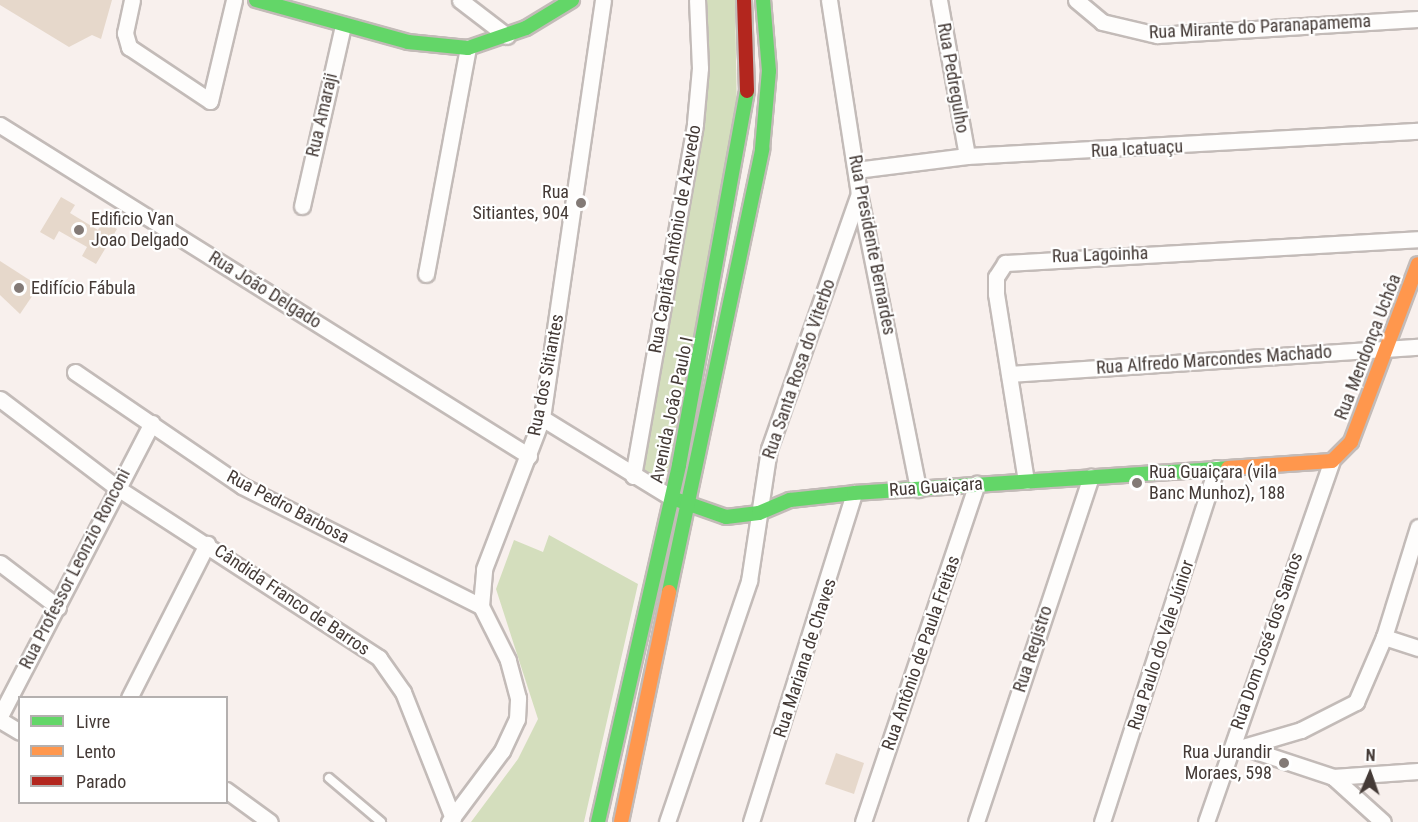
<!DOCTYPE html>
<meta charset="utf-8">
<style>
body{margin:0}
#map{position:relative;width:1418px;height:822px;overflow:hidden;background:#f8f0ed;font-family:"Roboto Condensed",sans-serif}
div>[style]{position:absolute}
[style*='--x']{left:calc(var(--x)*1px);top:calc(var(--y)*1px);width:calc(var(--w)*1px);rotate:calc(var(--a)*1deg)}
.green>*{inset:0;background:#d4debd}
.building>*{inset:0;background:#e6d8cb}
.roads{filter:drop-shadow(2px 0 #c3bbb8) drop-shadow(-2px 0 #c3bbb8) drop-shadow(0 2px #c3bbb8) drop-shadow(0 -2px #c3bbb8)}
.lane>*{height:8px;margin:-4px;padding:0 4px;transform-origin:4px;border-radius:4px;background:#fefdfc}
.street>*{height:15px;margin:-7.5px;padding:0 7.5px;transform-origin:7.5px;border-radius:7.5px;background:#fefdfc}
.fast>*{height:14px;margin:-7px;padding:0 7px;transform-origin:7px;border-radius:7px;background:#63d668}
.slow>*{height:14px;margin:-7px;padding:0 7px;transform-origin:7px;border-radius:7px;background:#ff974d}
.jam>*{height:14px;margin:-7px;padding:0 7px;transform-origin:7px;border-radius:7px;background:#b3261e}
.dots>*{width:16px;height:16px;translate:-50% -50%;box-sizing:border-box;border:3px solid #fff;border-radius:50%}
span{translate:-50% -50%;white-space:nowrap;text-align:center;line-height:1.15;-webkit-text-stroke:4.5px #fff;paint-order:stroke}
.street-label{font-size:18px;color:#443a36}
.poi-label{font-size:18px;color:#443a36}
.right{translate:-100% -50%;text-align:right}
.left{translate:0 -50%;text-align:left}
.legend{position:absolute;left:18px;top:696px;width:210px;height:108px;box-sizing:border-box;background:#fff;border:2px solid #b4b0af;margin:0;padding:8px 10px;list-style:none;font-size:18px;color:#443a36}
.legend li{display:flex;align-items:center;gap:12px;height:30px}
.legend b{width:30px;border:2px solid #b4b0af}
.north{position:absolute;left:1340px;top:744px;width:60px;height:60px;-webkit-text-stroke:4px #fff;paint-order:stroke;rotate:2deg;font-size:16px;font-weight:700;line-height:24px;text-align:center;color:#443a36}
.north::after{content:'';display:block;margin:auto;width:21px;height:27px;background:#443a36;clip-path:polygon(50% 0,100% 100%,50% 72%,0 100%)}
</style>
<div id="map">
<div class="green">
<div style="clip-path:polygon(703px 0,735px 0,737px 119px,671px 471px,650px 478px,642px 471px,643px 458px,702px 125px)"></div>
<div style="clip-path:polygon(549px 535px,638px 584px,584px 822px,471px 822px,518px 759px,538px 719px,496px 589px,514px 540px,543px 552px)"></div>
</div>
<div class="building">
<div style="clip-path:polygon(0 0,112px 0,101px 39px,92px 35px,69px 47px,0 5px)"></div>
<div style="clip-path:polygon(61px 197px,75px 205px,70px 213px,98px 230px,103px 221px,117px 229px,96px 264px,82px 256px,87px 247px,59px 231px,54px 240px,40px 232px)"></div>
<div style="clip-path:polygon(0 261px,39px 286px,20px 314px,0 295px)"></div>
<div style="clip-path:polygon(836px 753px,864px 763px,854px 794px,825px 784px)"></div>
</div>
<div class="roads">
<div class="lane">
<div style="--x:329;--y:778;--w:68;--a:40.2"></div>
</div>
<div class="street">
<div style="--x:132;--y:0;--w:34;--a:102"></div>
<div style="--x:125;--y:33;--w:15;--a:74"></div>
<div style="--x:129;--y:47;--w:97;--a:33.7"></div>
<div style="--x:210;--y:101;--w:104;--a:-76.6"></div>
<div style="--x:460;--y:0;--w:59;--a:37.5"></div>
<div style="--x:829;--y:0;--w:195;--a:81.2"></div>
<div style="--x:859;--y:193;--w:302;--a:78.7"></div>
<div style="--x:939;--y:0;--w:158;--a:79.8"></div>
<div style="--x:1076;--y:0;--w:34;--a:40"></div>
<div style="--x:1102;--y:22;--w:57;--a:13.3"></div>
<div style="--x:1157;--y:35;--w:261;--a:-3.5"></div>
<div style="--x:0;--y:125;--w:624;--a:32.03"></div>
<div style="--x:856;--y:170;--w:112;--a:-7.2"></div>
<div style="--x:967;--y:156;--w:452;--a:-3.2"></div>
<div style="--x:302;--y:206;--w:186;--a:-77.2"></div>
<div style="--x:426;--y:274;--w:230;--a:-79.5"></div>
<div style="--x:75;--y:372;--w:202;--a:34.3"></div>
<div style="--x:242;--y:486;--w:267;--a:26.7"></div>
<div style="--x:1009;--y:374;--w:410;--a:-3.8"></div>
<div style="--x:0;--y:399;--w:146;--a:37.2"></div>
<div style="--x:116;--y:487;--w:314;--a:33"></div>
<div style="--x:379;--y:658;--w:42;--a:54.8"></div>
<div style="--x:403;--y:692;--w:136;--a:68.4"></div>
<div style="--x:542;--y:418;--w:153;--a:31.6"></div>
<div style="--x:633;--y:476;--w:358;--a:-80"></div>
<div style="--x:695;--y:123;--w:55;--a:-84.8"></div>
<div style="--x:700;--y:68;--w:68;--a:-92.5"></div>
<div style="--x:1026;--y:481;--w:189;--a:-99.1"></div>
<div style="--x:996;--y:294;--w:17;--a:-90"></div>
<div style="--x:996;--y:277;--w:17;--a:-57"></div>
<div style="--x:1005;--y:263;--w:414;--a:-3.3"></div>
<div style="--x:0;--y:563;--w:73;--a:37.2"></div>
<div style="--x:1384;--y:637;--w:36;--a:18"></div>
<div style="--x:129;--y:698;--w:173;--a:-63.1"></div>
<div style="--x:0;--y:716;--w:330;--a:-62.6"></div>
<div style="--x:0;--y:720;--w:23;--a:31"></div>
<div style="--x:1243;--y:747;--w:60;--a:-16.3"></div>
<div style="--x:1301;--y:730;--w:62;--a:-27"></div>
<div style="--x:1356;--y:702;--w:71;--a:-66.7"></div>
<div style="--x:1384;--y:637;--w:115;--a:-72.8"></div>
<div style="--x:1243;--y:747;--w:95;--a:18.4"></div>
<div style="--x:1333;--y:777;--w:85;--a:-4"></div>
<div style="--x:1333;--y:777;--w:67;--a:42"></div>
<div style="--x:226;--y:790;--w:54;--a:36"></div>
<div style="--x:449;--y:822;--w:89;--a:-53.3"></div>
<div style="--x:502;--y:751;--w:35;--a:-65"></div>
<div style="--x:517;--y:719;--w:21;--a:-87"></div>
<div style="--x:518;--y:698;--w:39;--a:-105"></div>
<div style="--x:508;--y:660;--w:60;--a:-116.6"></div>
<div style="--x:481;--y:606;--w:37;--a:-85"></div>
<div style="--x:484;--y:569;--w:162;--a:-69"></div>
<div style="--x:542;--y:418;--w:422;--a:-81.7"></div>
<div style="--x:667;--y:822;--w:255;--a:-71.2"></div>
<div style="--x:749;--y:581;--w:134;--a:-81.4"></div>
<div style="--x:769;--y:449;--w:271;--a:-70.6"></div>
<div style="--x:751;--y:822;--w:345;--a:-72.6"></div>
<div style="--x:863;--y:822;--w:357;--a:-71.4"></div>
<div style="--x:976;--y:822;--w:364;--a:-71.6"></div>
<div style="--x:1102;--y:822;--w:372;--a:-72.1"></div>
<div style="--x:1206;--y:822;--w:382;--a:-70.8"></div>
</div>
<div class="fast">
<div style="--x:256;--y:0;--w:158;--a:15.4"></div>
<div style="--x:408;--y:42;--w:60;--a:5.7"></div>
<div style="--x:468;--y:48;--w:61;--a:-19"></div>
<div style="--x:526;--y:28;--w:54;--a:-31.3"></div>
<div style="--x:672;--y:498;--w:57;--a:19.4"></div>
<div style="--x:726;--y:517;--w:33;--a:-7"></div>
<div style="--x:759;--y:513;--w:34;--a:-23"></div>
<div style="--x:790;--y:500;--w:64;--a:-6.2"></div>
<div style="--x:854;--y:493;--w:375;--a:-3.8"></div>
<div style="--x:669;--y:592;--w:453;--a:-78.1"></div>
<div style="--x:762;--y:149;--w:78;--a:-84.9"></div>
<div style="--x:769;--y:71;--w:71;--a:-94.8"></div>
<div style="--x:598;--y:822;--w:366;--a:-77.2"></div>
<div style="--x:679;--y:465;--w:380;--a:-79.7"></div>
</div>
<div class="slow">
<div style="--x:1228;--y:468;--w:104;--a:-3.9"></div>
<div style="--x:1332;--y:461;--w:27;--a:-45"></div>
<div style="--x:1351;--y:442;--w:190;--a:-69.4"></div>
<div style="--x:621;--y:822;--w:235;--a:-78.2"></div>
</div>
<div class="jam">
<div style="--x:744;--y:0;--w:91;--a:88.1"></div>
</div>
</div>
<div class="dots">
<div style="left:581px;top:203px;background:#837a76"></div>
<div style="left:79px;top:230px;background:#837a76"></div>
<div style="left:19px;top:288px;background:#837a76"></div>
<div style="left:1137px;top:483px;background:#837a76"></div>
<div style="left:1284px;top:763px;background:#837a76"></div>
</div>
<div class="street-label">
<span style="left:1260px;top:27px;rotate:-3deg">Rua Mirante do Paranapamema</span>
<span style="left:953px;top:78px;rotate:80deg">Rua Pedregulho</span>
<span style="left:322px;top:115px;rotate:-77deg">Rua Amaraji</span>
<span style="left:1137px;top:149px;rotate:-3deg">Rua Icatuaçu</span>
<span style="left:675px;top:239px;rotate:-80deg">Rua Capitão Antônio de Azevedo</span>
<span style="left:872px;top:245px;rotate:79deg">Rua Presidente Bernardes</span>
<span style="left:1100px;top:255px;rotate:-2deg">Rua Lagoinha</span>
<span style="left:265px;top:290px;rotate:32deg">Rua João Delgado</span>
<span style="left:1368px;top:347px;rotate:-69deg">Rua Mendonça Uchôa</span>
<span style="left:1214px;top:360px;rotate:-4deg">Rua Alfredo Marcondes Machado</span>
<span style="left:799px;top:369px;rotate:-71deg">Rua Santa Rosa do Viterbo</span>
<span style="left:546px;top:375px;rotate:-79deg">Rua dos Sitiantes</span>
<span style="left:672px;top:410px;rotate:-78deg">Avenida João Paulo I</span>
<span style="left:936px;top:487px;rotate:-4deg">Rua Guaiçara</span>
<span style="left:288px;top:507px;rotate:28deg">Rua Pedro Barbosa</span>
<span style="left:75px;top:569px;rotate:-63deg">Rua Professor Leonzio Ronconi</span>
<span style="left:292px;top:600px;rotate:34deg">Cândida Franco de Barros</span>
<span style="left:1267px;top:641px;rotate:-71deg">Rua Dom José dos Santos</span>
<span style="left:1161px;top:645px;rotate:-72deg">Rua Paulo do Vale Júnior</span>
<span style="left:1033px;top:649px;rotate:-72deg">Rua Registro</span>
<span style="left:921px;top:653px;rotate:-71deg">Rua Antônio de Paula Freitas</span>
<span style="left:805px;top:658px;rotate:-72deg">Rua Mariana de Chaves</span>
</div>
<div class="poi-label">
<span class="right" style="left:569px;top:203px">Rua<br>Sitiantes, 904</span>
<span class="left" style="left:91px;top:230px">Edificio Van<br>Joao Delgado</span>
<span class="left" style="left:31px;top:288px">Edifício Fábula</span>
<span class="left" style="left:1149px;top:483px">Rua Guaiçara (vila<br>Banc Munhoz), 188</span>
<span class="right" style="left:1272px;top:763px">Rua Jurandir<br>Moraes, 598</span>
</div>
<ul class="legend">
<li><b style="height:8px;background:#63d668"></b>Livre</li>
<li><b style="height:8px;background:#ff974d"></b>Lento</li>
<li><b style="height:8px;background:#b3261e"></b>Parado</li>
</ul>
<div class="north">N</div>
</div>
